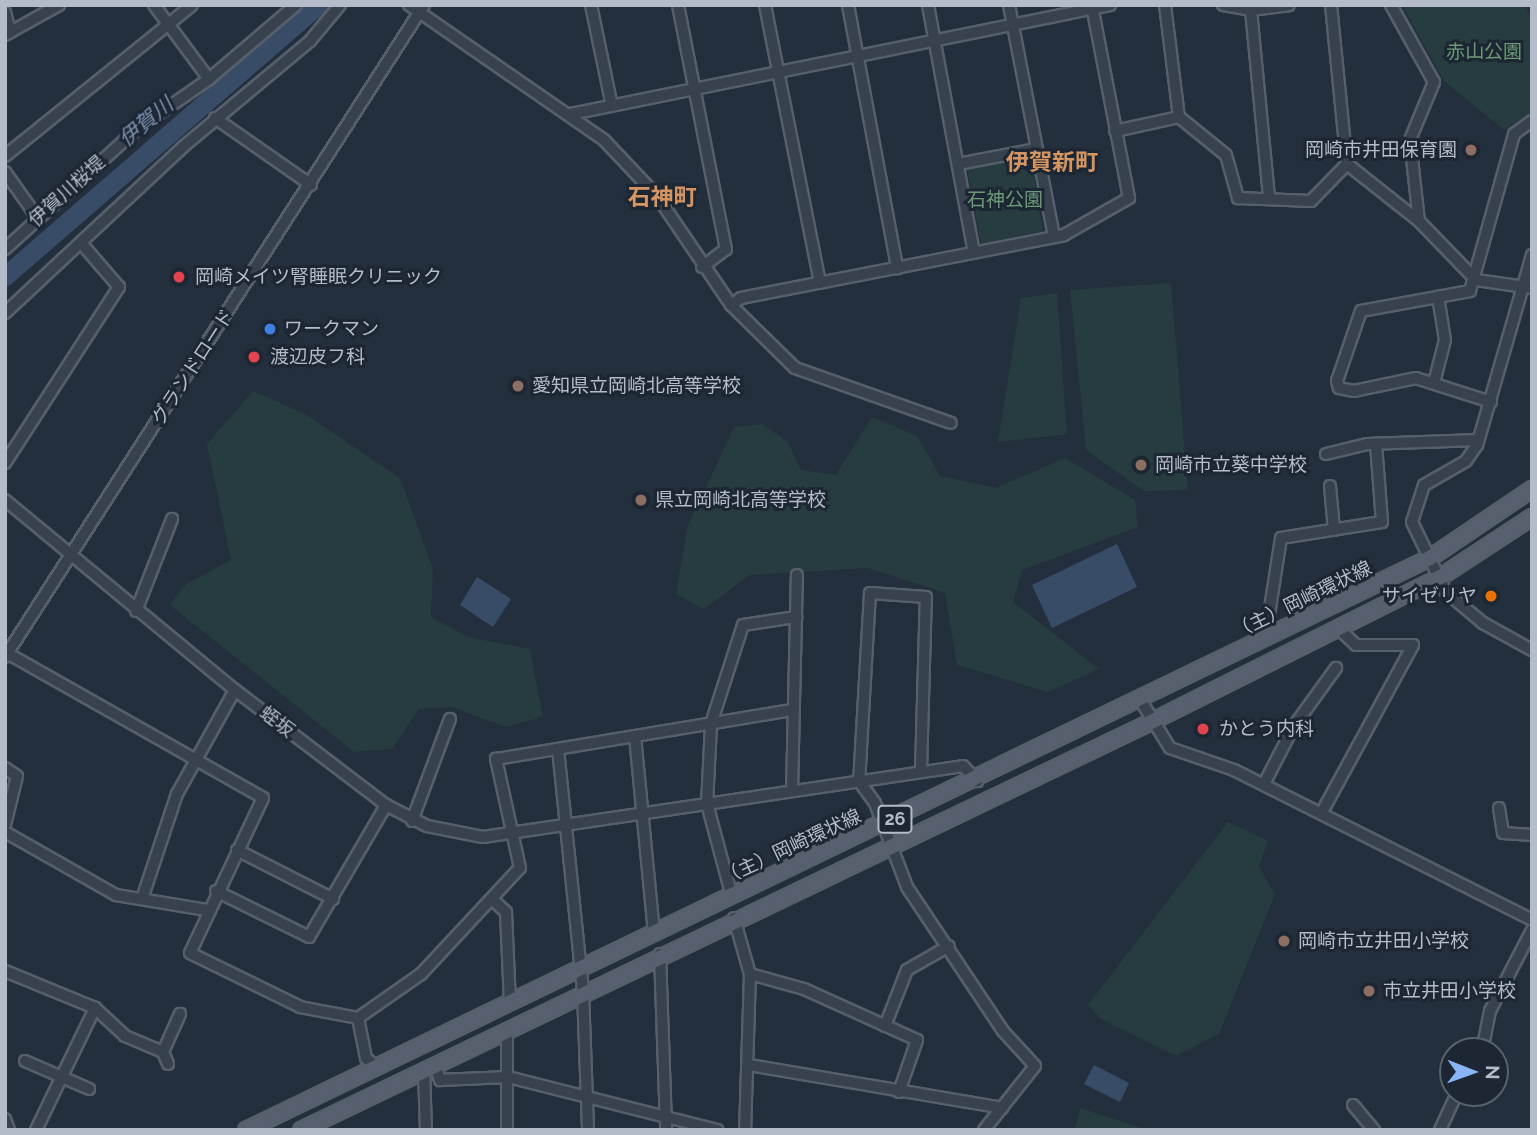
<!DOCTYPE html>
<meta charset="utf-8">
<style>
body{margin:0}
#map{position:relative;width:1537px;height:1135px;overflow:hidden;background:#242f3e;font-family:Raleway,"Noto Sans JP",sans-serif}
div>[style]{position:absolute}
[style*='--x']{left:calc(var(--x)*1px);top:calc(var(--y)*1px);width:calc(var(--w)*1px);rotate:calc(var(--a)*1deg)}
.green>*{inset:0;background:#263c3f}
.water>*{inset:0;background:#394c67}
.river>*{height:19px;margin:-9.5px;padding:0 9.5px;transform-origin:9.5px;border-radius:9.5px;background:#394c67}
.roads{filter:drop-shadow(2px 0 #565f6c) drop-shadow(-2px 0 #565f6c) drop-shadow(0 2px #565f6c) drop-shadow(0 -2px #565f6c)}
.minor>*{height:10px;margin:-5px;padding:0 5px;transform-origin:5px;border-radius:5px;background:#38414e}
.major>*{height:14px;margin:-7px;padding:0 7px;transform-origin:7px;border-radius:7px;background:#56606e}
.dots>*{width:19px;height:19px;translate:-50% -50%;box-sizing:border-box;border:4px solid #1d2633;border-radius:50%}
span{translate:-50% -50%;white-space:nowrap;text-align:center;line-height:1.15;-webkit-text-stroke:6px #1d2633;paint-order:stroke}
.shield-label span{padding:2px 5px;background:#1d2633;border:2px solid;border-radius:5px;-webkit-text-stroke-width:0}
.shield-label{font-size:18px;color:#b4bcc9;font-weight:700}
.park-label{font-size:19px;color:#6b9a76}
.poi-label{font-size:19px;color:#b4bcc9}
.right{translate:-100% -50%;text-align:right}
.left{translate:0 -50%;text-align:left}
.street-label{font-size:19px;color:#b4bcc9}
.water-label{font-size:21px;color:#7c92b1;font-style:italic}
.quarter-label{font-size:23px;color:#d59563;font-weight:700}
.frame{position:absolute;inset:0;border:7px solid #b4bcc9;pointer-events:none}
.north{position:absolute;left:1439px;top:1037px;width:70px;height:70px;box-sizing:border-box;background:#1d2633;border:2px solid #59626f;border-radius:50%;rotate:91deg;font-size:19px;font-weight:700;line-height:28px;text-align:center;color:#b4bcc9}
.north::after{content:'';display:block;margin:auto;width:24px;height:32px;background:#8ab4f8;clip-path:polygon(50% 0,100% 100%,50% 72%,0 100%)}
</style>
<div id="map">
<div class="green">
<div style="clip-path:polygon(1402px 5px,1525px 5px,1532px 19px,1532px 112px,1504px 130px,1444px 81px)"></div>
<div style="clip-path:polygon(1031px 157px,1043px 231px,981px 244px,967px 169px)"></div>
<div style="clip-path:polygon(1171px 283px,1188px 490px,1144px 491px,1086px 450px,1070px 290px)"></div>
<div style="clip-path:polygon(1057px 293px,1067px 434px,998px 442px,1021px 298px)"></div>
<div style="clip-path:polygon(253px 391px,305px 414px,400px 478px,433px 569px,431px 617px,468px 637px,530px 649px,543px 717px,506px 727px,452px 707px,419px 709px,392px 749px,354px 752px,170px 605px,186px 584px,231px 560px,207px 444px)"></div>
<div style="clip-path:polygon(872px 417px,917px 436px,940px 476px,996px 488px,1065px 458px,1135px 500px,1138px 527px,1022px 570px,1013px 602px,1099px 669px,1048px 692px,957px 665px,945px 593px,868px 568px,750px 575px,704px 609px,676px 594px,687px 528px,734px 427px,762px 424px,788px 442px,801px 470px,836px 475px)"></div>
<div style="clip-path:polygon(1228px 822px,1268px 841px,1259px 866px,1275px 894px,1219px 1034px,1176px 1056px,1101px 1019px,1088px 1005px)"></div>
<div style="clip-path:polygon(1080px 1108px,1148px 1130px,1075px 1130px)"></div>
</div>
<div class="water">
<div style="clip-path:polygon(1117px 544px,1137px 587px,1052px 628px,1032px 585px)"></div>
<div style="clip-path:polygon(477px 577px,511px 599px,493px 627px,460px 605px)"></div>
<div style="clip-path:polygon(1094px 1065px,1129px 1083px,1120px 1102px,1084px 1084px)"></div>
</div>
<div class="river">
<div style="--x:5;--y:276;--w:414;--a:-40.9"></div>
</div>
<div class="roads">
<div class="minor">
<div style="--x:154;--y:5;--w:92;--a:53.4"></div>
<div style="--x:409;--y:5;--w:237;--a:34.7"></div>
<div style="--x:604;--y:140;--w:77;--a:46.6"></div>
<div style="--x:657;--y:196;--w:132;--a:55.8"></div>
<div style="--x:731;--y:305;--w:90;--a:44.5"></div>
<div style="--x:795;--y:368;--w:165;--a:19.4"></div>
<div style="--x:591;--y:5;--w:99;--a:78.3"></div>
<div style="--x:678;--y:5;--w:249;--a:78.9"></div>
<div style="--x:726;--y:249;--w:30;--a:143"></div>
<div style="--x:765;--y:5;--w:283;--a:78.8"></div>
<div style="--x:848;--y:5;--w:268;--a:79.4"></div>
<div style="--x:928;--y:5;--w:252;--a:79.5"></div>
<div style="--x:1009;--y:5;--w:236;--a:79"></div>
<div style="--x:1165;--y:5;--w:113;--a:82.9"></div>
<div style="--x:1179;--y:117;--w:60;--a:39"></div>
<div style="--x:1226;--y:155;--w:45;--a:74.4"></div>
<div style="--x:1238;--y:198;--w:73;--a:2.4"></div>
<div style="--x:1311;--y:201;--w:52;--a:-45.8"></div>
<div style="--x:1223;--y:5;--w:28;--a:10"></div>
<div style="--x:1251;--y:10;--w:38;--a:-7"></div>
<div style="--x:1331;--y:5;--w:160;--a:84.3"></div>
<div style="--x:1347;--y:164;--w:92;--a:38.4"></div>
<div style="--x:1419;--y:221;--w:82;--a:46"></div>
<div style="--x:1476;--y:280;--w:57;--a:8.1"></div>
<div style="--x:1391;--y:5;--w:88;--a:60.8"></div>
<div style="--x:1434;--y:82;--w:63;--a:112.5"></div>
<div style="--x:1410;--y:140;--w:81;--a:83.7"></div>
<div style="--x:1251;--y:10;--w:189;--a:84.5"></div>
<div style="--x:5;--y:12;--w:21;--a:76"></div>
<div style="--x:5;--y:35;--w:62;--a:-29.1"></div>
<div style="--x:571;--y:114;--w:550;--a:-11.43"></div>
<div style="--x:215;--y:118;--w:117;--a:34.9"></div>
<div style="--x:1115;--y:131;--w:66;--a:-12.3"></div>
<div style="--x:5;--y:156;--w:240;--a:-38.9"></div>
<div style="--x:958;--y:164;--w:80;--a:-10.8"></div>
<div style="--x:5;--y:172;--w:55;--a:54.6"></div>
<div style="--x:5;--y:249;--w:178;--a:-42.3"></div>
<div style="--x:137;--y:129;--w:88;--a:-34.8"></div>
<div style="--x:209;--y:79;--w:114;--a:-40.4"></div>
<div style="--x:1532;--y:255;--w:198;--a:106.1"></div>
<div style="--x:1477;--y:445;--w:19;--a:125"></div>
<div style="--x:1466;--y:461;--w:48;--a:150.3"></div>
<div style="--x:1424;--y:485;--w:39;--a:108"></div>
<div style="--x:1412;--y:522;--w:78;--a:64.1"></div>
<div style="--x:1446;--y:592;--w:48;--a:40"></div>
<div style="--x:1483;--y:623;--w:56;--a:28.9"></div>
<div style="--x:731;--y:305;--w:12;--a:-35"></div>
<div style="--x:741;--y:298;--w:329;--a:-11"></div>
<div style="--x:1064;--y:235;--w:75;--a:-29.6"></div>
<div style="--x:1129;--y:198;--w:197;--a:-100.9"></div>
<div style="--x:5;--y:313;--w:245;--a:-43"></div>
<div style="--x:184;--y:146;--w:164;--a:-39.8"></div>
<div style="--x:310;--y:41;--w:47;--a:-50.2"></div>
<div style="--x:1434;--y:383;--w:44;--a:-75.7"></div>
<div style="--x:1445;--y:340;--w:44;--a:-99.2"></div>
<div style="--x:1491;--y:402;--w:79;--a:-162.3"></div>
<div style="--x:1416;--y:378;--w:63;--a:168.2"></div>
<div style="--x:1354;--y:391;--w:15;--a:-169"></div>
<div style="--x:1339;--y:388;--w:7;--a:-106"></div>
<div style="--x:1337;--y:381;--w:74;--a:-71.1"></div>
<div style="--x:1361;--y:311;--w:111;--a:-10.4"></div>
<div style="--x:1470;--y:291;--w:163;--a:-74.3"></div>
<div style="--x:1514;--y:134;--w:22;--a:-36"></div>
<div style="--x:1326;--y:454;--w:42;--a:-13.7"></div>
<div style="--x:1367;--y:444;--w:111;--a:-2.1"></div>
<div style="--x:5;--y:463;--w:210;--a:-57.1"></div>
<div style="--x:119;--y:287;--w:58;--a:-130.8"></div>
<div style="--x:1330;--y:486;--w:44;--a:84.8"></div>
<div style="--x:5;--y:500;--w:298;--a:39.6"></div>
<div style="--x:235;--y:690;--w:190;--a:37.3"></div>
<div style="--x:386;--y:805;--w:46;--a:27.1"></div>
<div style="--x:427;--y:826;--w:57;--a:11.1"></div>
<div style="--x:483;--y:837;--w:485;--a:-8.4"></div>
<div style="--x:963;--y:766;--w:21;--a:47"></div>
<div style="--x:136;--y:611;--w:99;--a:-68.6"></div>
<div style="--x:1268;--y:621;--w:84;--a:-81.1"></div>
<div style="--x:1281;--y:538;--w:102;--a:-9"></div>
<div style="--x:1382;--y:522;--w:78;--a:-94.4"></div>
<div style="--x:7;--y:653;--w:294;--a:29.5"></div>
<div style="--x:263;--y:798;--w:171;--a:115.2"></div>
<div style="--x:190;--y:953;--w:123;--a:26.1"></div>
<div style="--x:300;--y:1007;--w:59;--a:10.7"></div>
<div style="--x:5;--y:657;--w:775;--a:-57.27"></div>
<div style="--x:1141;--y:701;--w:55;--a:58.3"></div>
<div style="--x:1170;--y:748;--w:68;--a:19"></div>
<div style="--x:1234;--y:770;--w:334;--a:26.7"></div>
<div style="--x:635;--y:736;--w:198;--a:84.5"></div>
<div style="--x:558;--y:749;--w:244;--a:84.1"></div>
<div style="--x:583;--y:992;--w:138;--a:87.9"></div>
<div style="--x:5;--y:768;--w:14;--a:34"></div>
<div style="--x:17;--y:776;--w:50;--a:103.8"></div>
<div style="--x:921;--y:771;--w:174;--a:-88.4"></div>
<div style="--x:926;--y:597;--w:56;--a:-175.9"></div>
<div style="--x:870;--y:593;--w:188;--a:93.3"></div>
<div style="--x:859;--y:781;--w:27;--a:54"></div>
<div style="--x:875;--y:803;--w:90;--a:69.1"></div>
<div style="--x:907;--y:887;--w:173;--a:56.3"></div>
<div style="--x:1003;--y:1031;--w:47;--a:47.6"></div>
<div style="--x:1035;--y:1066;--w:82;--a:128.6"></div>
<div style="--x:1264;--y:784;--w:65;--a:-62.7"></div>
<div style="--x:1294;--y:726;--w:72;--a:-54.1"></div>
<div style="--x:792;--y:791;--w:216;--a:-88.7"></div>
<div style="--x:1499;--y:808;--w:25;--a:81"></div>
<div style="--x:1503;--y:833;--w:29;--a:4"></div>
<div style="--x:1322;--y:812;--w:190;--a:-61.4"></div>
<div style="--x:1413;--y:645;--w:57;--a:180"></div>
<div style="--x:1356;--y:645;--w:25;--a:-137"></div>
<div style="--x:412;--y:821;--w:109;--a:-69.6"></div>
<div style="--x:5;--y:832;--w:128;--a:29.6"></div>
<div style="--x:116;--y:895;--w:92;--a:9.4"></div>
<div style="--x:237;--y:850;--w:108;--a:27"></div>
<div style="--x:216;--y:891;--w:104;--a:26.3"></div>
<div style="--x:309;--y:937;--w:153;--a:-59.7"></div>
<div style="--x:732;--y:897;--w:96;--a:-105"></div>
<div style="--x:707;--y:804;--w:80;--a:-87.1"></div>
<div style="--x:711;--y:724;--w:104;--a:-72.1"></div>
<div style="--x:743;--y:625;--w:54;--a:-8.6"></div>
<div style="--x:142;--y:899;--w:111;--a:-71.6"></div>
<div style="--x:177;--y:794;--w:119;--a:-60.9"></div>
<div style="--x:493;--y:900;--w:18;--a:43"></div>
<div style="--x:506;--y:912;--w:90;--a:87.5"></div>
<div style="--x:734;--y:918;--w:58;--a:74.1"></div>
<div style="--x:750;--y:974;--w:156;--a:91.8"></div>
<div style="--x:660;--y:954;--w:176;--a:88"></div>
<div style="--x:5;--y:971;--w:97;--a:22.3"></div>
<div style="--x:95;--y:1008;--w:41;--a:43"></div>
<div style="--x:125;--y:1036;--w:41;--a:22.8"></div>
<div style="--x:163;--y:1052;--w:13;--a:67"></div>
<div style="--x:750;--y:974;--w:56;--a:15.5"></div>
<div style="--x:804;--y:989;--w:124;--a:24.3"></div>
<div style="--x:917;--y:1040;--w:55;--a:109.1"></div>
<div style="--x:885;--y:1026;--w:60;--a:-68.6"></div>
<div style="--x:907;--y:970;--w:48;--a:-29.7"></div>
<div style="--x:507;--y:1029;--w:101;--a:90"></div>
<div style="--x:1482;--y:1051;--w:41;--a:-78.7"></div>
<div style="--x:1490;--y:1011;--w:91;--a:-62.6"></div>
<div style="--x:163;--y:1052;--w:42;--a:-65.9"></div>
<div style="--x:25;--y:1061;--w:70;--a:23.6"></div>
<div style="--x:435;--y:1064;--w:17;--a:73"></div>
<div style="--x:440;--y:1080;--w:68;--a:-2.5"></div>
<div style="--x:508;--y:1077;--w:216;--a:14.2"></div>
<div style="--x:749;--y:1065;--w:257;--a:9.6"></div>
<div style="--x:377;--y:1068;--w:15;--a:-138"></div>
<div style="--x:366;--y:1058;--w:41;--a:-101.3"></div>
<div style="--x:358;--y:1018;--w:77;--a:-34.9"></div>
<div style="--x:421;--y:974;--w:145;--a:-47"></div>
<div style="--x:520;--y:868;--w:112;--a:-102.4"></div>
<div style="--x:496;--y:759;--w:301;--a:-9.4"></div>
<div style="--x:424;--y:1070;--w:60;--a:88.1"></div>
<div style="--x:1353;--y:1105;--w:33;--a:50"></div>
<div style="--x:5;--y:1119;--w:12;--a:70"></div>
<div style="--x:36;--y:1130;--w:136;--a:-64.2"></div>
<div style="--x:1440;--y:1130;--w:41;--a:-65.3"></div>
</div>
<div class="major">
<div style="--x:246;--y:1130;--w:1315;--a:-25.79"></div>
<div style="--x:1430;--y:558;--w:123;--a:-34.1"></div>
<div style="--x:301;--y:1130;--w:943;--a:-25.64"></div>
<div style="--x:1151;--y:722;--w:322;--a:-26.6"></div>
<div style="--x:1439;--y:578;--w:111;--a:-33.3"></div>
</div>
</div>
<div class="dots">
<div style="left:1471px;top:150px;background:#8d6e63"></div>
<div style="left:179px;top:277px;background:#e0444e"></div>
<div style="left:270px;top:329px;background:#3f7fe0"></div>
<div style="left:254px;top:357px;background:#e0444e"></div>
<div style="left:518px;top:386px;background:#8d6e63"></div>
<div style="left:1141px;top:465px;background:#8d6e63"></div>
<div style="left:641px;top:500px;background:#8d6e63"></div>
<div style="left:1491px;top:596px;background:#e8710a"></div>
<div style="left:1203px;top:729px;background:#e0444e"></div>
<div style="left:1284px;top:941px;background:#8d6e63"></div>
<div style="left:1369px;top:991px;background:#8d6e63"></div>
</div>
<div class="shield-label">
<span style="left:895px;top:819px">26</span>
</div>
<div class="park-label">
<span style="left:1484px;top:52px">赤山公園</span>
<span style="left:1005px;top:200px">石神公園</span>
</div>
<div class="poi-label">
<span class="right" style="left:1457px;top:150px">岡崎市井田保育園</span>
<span class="left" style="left:195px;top:277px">岡崎メイツ腎睡眠クリニック</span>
<span class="left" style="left:284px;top:329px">ワークマン</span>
<span class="left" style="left:270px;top:357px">渡辺皮フ科</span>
<span class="left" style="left:532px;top:386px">愛知県立岡崎北高等学校</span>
<span class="left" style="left:1155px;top:465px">岡崎市立葵中学校</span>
<span class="left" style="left:655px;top:500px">県立岡崎北高等学校</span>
<span class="right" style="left:1477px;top:596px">サイゼリヤ</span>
<span class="left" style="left:1219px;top:729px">かとう内科</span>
<span class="left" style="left:1298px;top:941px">岡崎市立井田小学校</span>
<span class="left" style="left:1383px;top:991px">市立井田小学校</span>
</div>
<div class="street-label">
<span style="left:67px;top:191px;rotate:-42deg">伊賀川桜堤</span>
<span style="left:193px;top:367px;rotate:-57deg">グランドロード</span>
<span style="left:1302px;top:600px;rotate:-26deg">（主）岡崎環状線</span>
<span style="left:277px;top:722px;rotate:37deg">蛭坂</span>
<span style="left:791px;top:847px;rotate:-25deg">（主）岡崎環状線</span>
</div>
<div class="water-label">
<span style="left:146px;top:122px;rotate:-40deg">伊賀川</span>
</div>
<div class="quarter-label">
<span style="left:1052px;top:162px">伊賀新町</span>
<span style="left:662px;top:197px">石神町</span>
</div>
<div class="frame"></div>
<div class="north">N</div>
</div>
